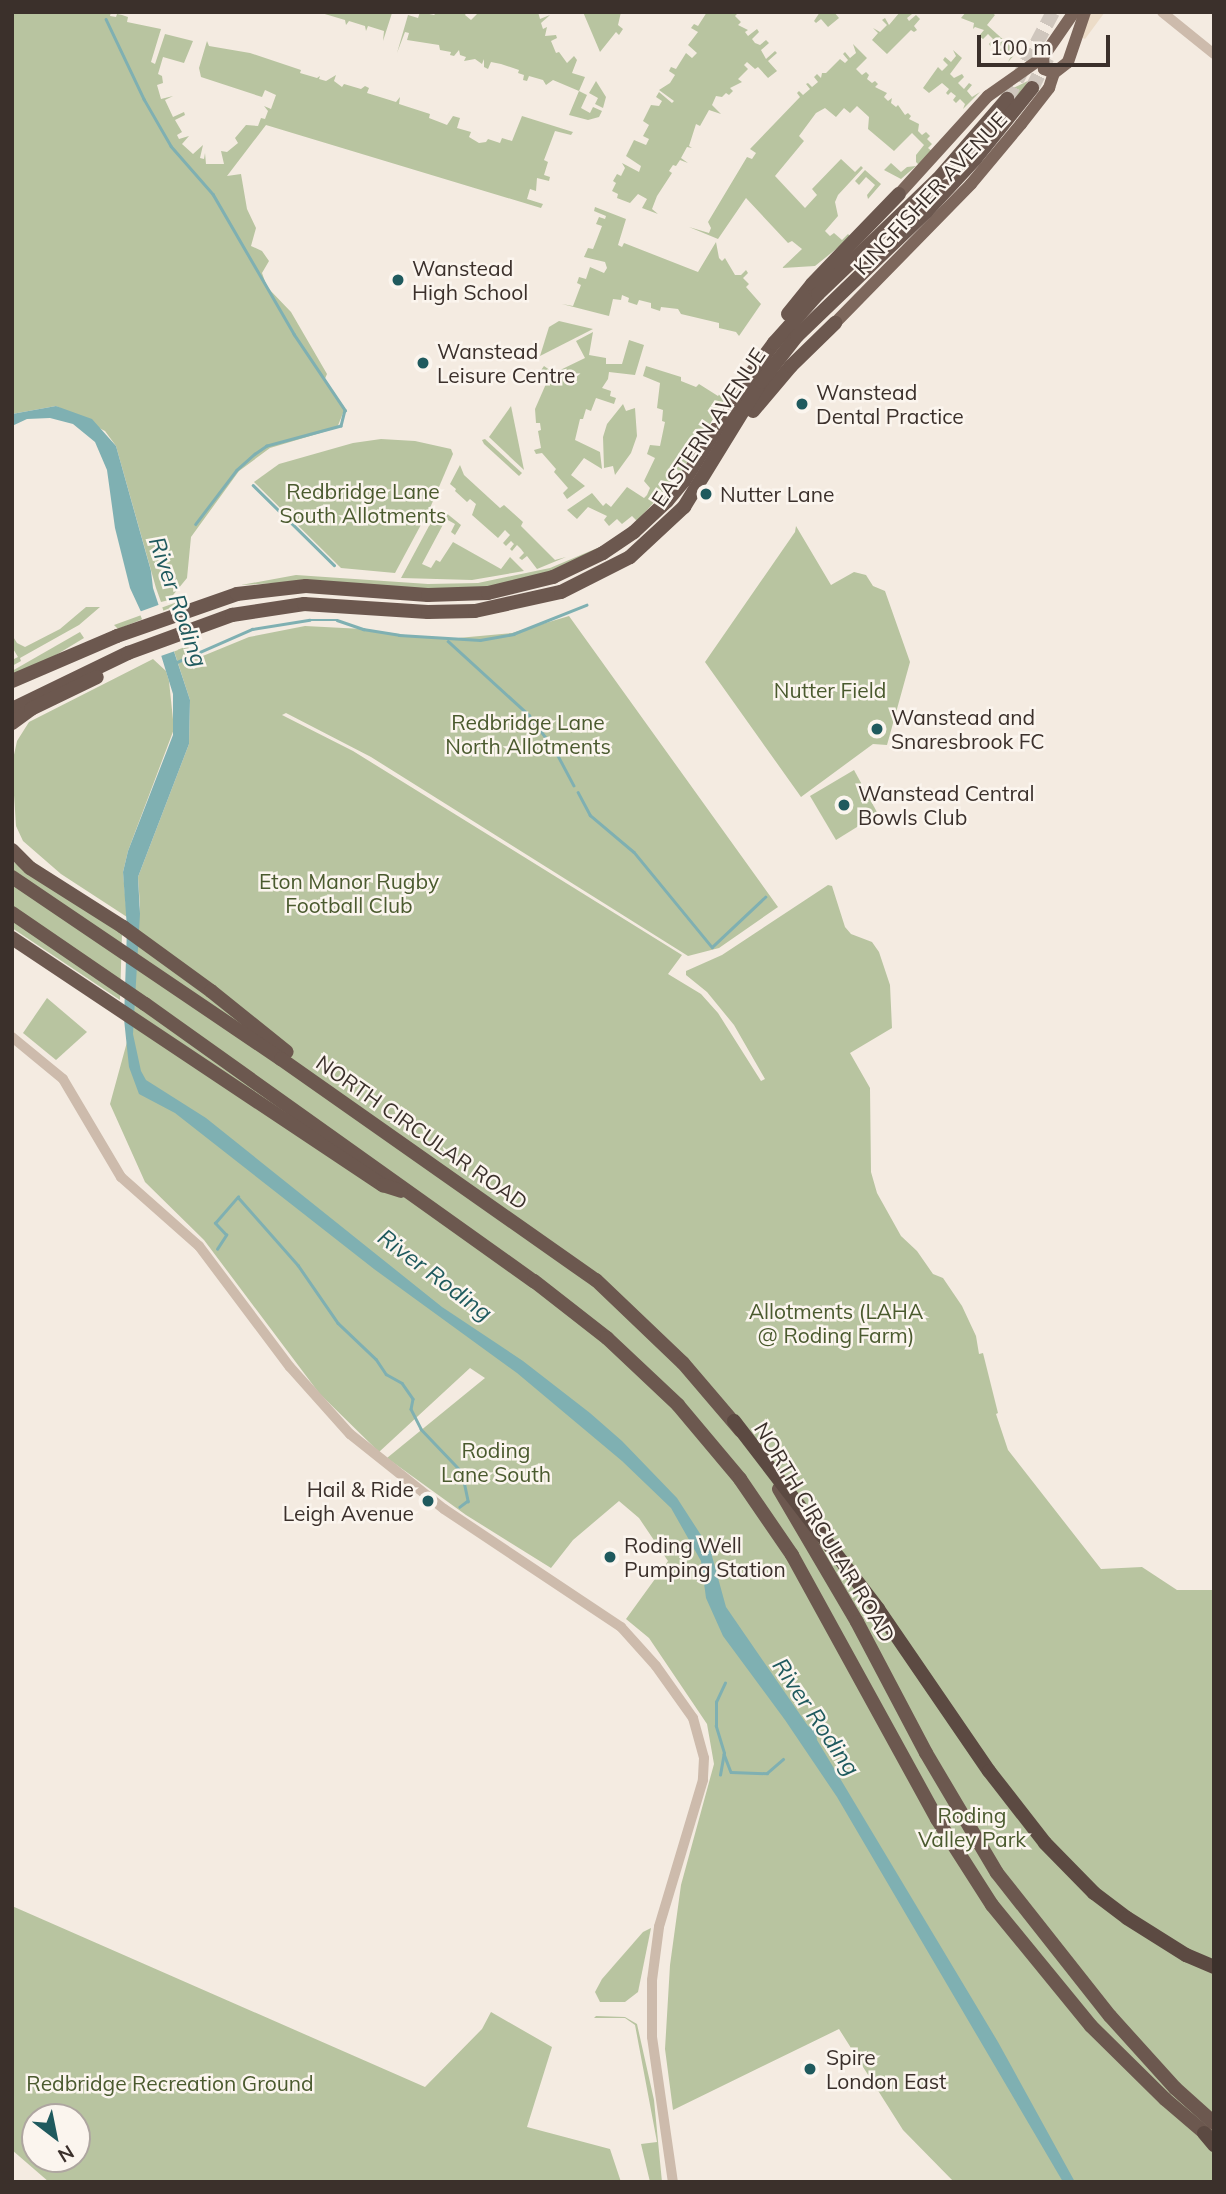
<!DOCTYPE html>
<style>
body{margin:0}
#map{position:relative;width:1226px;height:2194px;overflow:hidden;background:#f4ebe1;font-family:Mulish,sans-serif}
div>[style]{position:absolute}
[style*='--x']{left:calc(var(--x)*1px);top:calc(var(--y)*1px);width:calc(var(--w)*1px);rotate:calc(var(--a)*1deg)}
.green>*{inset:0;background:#b8c4a0}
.plaza>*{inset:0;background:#ecdcc8}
.water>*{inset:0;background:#7fb0b2}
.pier>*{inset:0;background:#f4ebe1}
.stream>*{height:2.5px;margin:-1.25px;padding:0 1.25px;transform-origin:1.25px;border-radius:1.25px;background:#7fb0b2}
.trunk-tunnel>*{height:14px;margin-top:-7px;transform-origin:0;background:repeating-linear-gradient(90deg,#cfc6bd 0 14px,transparent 0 21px)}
.tertiary>*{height:10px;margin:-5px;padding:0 5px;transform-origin:5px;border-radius:5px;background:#cdbbac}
.primary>*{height:12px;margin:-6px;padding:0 6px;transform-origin:6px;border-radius:6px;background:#7d675c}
.trunk>*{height:14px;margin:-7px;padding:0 7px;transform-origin:7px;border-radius:7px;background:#6c584f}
.motorway>*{height:14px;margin:-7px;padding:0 7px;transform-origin:7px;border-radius:7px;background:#5c4a42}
.dots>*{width:19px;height:19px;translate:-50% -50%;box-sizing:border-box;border:4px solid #fbf5ee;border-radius:50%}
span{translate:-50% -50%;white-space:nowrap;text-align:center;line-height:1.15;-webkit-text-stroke:5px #fbf5ee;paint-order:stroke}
.street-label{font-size:21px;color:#3b302b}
.poi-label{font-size:21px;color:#3b302b}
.left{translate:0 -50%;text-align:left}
.right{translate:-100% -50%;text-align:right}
.park-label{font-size:21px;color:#4a5a2e}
.water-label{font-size:23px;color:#1f5a5e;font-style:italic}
.frame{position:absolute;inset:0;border:14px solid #3b302b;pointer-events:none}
.north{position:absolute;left:21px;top:2103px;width:70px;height:70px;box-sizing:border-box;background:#fbf5ee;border:2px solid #aea6a0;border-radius:50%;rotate:148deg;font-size:19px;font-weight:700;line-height:28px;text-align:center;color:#3b302b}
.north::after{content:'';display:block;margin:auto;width:24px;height:32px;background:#1f5a5e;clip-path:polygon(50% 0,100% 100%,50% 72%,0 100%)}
.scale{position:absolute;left:977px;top:35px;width:133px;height:32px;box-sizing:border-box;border:4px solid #3b302b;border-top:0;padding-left:9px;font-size:21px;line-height:24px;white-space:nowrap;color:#3b302b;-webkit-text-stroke:5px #fbf5ee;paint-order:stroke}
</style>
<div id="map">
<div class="green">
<div style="clip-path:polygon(12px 12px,111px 12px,110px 16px,116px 17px,117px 14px,122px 15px,128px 17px,127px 22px,161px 29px,151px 62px,155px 64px,165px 34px,193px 41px,184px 63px,163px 57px,158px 74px,162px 76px,163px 83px,157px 85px,161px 99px,173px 96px,165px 100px,173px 117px,184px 112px,185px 115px,175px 120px,182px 132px,177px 135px,179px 139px,189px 136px,182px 144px,193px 154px,203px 145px,200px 158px,204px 159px,205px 153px,206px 164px,224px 164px,221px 151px,227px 152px,238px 143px,235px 138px,246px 125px,258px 126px,261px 118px,265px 119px,268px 111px,264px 106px,271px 109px,276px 95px,265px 90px,262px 97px,201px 77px,199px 68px,207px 41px,209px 46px,250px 53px,301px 70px,300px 73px,317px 78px,320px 76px,319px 79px,326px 81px,336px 75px,334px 81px,342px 87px,344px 84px,361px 89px,365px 86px,369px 88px,367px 93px,396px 102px,400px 97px,399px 104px,430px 114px,429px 118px,442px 123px,447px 125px,453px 116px,460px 118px,457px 128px,471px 132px,469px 137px,479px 143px,486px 142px,488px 139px,500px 143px,502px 138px,512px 141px,522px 116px,573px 132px,571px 135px,555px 131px,544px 160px,548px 162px,544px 175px,550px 177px,549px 181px,537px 178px,536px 191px,530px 189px,527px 199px,543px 204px,541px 208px,266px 125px,227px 176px,241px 174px,247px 209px,256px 228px,251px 246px,262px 251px,269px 261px,262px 273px,267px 287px,291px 312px,327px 374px,324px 381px,345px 408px,337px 428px,270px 448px,239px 471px,191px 537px,187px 578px,169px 600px,161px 602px,156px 588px,116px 446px,105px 431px,56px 406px,12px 414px)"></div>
<div style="clip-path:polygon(318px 12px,392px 12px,392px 13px,383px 41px,384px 31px,368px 26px,366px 31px,365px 26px,349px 21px,346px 25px,345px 20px)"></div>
<div style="clip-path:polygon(420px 12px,434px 15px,437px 12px,467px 12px,465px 15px,471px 20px,477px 14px,475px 12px,538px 12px,540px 19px,550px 15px,541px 23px,543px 29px,547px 27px,545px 36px,556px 35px,557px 38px,551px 41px,556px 53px,559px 52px,567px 63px,574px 56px,577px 60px,572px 73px,585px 77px,579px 91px,587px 95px,581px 108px,590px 113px,593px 107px,602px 111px,599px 117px,588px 120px,569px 115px,579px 91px,553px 80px,546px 85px,543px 80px,529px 76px,527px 81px,523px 80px,524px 75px,518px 73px,519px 70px,501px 64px,491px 62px,488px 69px,484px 67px,484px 59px,482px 64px,475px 59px,464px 61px,466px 57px,460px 55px,459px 50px,454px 56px,450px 55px,451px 52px,440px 50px,439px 45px,407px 40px,409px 33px,405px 32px,397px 53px,408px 15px,418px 18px)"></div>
<div style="clip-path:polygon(583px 12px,621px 12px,618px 25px,623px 29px,619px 35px,616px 32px,600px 52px)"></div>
<div style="clip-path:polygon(707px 12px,739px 12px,735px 16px,741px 22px,738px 25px,748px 30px,745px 32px,748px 36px,757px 29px,759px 32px,752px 39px,755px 43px,760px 45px,766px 40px,769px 43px,761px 50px,766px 59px,775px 51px,777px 53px,768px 61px,777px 71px,768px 78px,758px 67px,755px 69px,747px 62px,744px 65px,748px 69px,738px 79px,742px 82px,730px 88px,733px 91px,729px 95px,726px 93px,722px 97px,716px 96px,712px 105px,721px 114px,709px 110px,700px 126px,696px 124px,689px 146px,692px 148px,687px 147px,681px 158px,688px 163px,680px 160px,676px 166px,673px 165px,669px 171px,672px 173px,657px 196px,652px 209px,658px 214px,642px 208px,647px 199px,638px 194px,630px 203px,617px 198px,618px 194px,612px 191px,616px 183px,613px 181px,617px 174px,621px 176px,625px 168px,622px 163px,639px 172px,641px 166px,626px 156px,634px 140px,646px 145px,649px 139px,643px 136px,649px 125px,643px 121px,651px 105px,659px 106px,662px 101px,656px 97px,659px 92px,672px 103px,674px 101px,659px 90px,670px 83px,675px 75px,669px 71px,671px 67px,676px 69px,686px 53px,692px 58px,697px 53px,688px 45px,698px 32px,691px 28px,694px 24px,698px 26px)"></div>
<div style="clip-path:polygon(820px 12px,834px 12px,839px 18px,828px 27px,821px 19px,816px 23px,814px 21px)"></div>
<div style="clip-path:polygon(900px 12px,912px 14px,907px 18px,909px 21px,916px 15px,920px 19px,914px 26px,917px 30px,914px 32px,911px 30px,887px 54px,872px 40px,878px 33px,873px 28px,880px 32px,887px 25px,882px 20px,885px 18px,889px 25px)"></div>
<div style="clip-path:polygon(966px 12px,991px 12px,995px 15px,987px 25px,1017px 52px,1008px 62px,1011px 56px,1008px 53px,997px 53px,1002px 47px,997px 42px,991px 47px,989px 44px,993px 39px,988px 34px,983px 39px,979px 36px,984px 30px,975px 27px,973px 29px,974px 23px,961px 18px)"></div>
<div style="clip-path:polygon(853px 44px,867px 58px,856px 69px,862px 75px,866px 72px,869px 75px,867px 79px,872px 83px,875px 81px,878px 84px,875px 87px,887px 93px,884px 97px,888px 101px,892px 98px,891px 103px,896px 107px,898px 105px,905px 115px,908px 113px,911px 116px,909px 119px,919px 124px,918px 131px,922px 135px,926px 132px,930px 136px,927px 139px,932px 144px,928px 148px,933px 152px,920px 166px,916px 162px,916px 155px,924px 145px,912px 133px,894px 151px,868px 129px,869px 117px,857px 106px,850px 113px,844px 108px,836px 117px,825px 108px,816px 113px,799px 136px,804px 141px,775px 176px,805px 208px,817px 195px,812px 189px,841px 159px,855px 172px,861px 166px,863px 168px,838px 195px,835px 202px,838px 216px,825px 231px,830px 236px,834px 233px,842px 240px,848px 234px,851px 237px,815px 266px,782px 268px,802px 249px,792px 241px,788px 243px,746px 198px,718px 239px,689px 227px,709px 233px,711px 228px,708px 222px,747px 157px,752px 159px,756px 153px,750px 149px,800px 97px,797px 93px,799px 91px,803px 95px,810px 89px,806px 84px,808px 83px,812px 87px,818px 82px,814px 77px,817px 74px,821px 78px,822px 73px,826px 73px,840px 59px,845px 63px,848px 60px,843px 54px,845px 52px,850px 58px,856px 53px)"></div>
<div style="clip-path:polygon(953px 50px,962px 58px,950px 74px,954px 78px,962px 74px,964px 77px,958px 83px,964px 89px,969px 83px,972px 85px,967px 91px,972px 97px,980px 92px,963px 109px,965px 104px,960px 99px,956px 103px,953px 100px,956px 96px,951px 92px,948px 95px,946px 93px,949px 89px,942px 83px,929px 93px,923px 88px,938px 67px,942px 71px,948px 65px,943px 60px,945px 57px,951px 62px,956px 56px)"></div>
<div style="clip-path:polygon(1036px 77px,1042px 82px,1038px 92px,1028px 85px,1014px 104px,1001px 94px)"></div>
<div style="clip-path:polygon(596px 81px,606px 97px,603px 108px,595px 104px,598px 98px,589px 93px)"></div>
<div style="clip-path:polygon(891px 163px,901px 172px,907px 167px,916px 166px,901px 179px,884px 170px)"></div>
<div style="clip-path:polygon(865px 170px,881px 184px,868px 199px,867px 195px,875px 185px,866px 177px,859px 185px,855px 181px)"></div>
<div style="clip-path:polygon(595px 207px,626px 219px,618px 245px,622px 247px,624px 243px,698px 272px,716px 242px,719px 258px,722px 261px,725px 258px,735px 275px,741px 275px,746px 270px,748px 273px,743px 278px,749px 284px,746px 287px,761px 304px,739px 336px,736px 332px,719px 328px,719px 323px,681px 314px,678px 309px,661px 307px,660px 311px,651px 308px,651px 303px,639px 300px,637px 305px,628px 302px,629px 298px,622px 295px,621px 300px,613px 299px,609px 316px,562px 304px,573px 306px,581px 285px,577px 283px,579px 277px,586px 279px,590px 267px,604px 273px,607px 268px,605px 262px,584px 257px,588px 248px,593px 249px,597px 239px,602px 226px,596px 224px,599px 217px,605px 219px,606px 216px,594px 211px)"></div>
<div style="clip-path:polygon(559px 321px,593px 329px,540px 356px,549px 327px)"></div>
<div style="clip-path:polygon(593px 332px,589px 355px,606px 358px,606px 364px,622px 364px,629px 340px,644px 345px,635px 375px,609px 372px,608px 379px,602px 388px,611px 391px,610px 396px,616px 398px,614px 404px,596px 398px,591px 411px,586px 409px,583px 419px,580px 419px,575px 440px,600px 452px,602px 469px,584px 458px,571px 475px,585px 486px,567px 499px,563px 493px,568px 488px,554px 472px,556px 469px,542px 453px,536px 454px,534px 450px,541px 448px,538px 431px,541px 430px,540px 423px,536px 423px,535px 409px,549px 377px,539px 373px,544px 366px,554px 373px,585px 358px,576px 341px)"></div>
<div style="clip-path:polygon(646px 366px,681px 377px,681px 381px,696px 387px,699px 384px,718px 396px,724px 388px,729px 392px,683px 470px,637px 521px,632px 516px,622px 524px,617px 519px,609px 526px,604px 520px,607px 516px,588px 507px,577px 519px,567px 510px,592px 493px,603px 506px,606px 503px,611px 507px,627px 487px,644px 498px,647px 495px,650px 488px,644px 481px,655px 458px,647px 454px,650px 445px,660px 446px,665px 422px,662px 421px,663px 410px,657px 408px,660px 383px,643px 376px)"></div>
<div style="clip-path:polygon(623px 404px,626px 411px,635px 408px,637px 436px,631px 453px,615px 475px,613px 466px,604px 468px,603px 437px,607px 424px)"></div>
<div style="clip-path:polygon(511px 406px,524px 470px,489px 437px)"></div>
<div style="clip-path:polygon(381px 439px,415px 441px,451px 449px,453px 454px,430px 508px,395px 573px,341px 568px,254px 482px,279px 464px,353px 443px)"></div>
<div style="clip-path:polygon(485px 439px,522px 473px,519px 476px,484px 444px,482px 440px)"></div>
<div style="clip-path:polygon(460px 465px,464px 475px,500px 508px,504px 505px,523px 522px,521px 526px,555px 560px,566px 557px,537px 569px,527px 556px,522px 560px,519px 558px,524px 553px,521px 549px,517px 545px,512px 551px,510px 549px,514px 544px,511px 541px,506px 546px,503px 543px,510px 535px,505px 530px,498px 538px,472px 515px,476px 504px,470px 499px,467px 502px,455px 491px,456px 489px,450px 484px)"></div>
<div style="clip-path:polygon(445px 512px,461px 525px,455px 535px,451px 532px,455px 524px,446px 519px,422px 564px,431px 568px,436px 560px,440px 562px,453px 542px,501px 569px,510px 557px,524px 571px,472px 580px,401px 578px,436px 513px,442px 516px)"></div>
<div style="clip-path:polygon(796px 526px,831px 585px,854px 572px,866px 575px,873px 586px,885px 591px,910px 662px,887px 745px,873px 744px,801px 797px,705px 662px,795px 532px)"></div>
<div style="clip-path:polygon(614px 541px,549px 573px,503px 586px,445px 591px,276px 583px,241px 585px,296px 575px,428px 584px,478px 583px,550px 568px)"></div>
<div style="clip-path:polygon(180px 601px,175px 606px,118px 629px,114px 625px)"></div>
<div style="clip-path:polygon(86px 607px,100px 607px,79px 625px,20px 658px,21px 661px,12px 666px,12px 660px,18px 657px,12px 647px,12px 635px,17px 643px,25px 647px,60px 629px)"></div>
<div style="clip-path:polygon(569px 616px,778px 907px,719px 948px,688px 956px,371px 757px,286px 713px,282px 715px,353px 751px,682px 955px,668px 974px,701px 994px,718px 1013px,761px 1081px,765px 1079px,734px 1025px,707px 992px,686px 975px,686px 971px,722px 955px,828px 885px,832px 886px,845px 927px,851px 934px,872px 942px,879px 952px,890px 985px,892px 1028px,850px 1053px,870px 1088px,871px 1172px,877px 1193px,901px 1236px,917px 1251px,933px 1274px,943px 1278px,962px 1306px,976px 1336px,979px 1354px,983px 1353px,998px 1413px,996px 1414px,1008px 1450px,1101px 1569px,1142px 1567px,1177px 1590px,1214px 1590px,1214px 2182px,954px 2182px,903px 2130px,839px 2029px,673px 2110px,665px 2049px,670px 1965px,681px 1885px,714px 1764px,707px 1724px,649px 1638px,626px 1619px,668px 1561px,639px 1518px,619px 1501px,573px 1540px,551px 1568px,466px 1515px,387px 1458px,485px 1378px,470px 1368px,379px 1452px,319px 1393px,204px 1240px,145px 1182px,110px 1104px,127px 1042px,140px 906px,138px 877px,189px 744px,190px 700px,174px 651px,188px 646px,193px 660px,249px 637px,305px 626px,363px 629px,426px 638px,458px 638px,512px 633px)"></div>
<div style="clip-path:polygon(80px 632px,84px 638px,51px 658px,12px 675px,12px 671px)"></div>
<div style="clip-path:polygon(153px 659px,166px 671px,169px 681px,174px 729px,128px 851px,123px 872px,127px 917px,61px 874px,23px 841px,16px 826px,12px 764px,17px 741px,29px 722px)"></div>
<div style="clip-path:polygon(854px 770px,878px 814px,836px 840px,810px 796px)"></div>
<div style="clip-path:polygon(12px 861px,122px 934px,120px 1000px,12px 928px)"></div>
<div style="clip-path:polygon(47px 998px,87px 1032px,56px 1060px,23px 1033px)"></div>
<div style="clip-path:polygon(evenodd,12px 1906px,425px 2087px,482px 2029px,491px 2012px,552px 2047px,527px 2127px,610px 2149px,621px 2182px,49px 2182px,12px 2150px,12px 1906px,35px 2117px,77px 2117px,77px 2159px,35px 2159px,35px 2117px)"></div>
<div style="clip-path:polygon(651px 1928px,638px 1992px,625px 2002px,600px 2002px,595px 1992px,602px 1979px,643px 1932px)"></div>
<div style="clip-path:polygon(596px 2016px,625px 2017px,637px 2024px,654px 2100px,662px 2182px,650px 2182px,641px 2144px,657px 2142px,635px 2025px,625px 2018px,594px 2018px)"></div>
</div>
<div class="plaza">
<div style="clip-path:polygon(1091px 12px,1105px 12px,1085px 39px,1079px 36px)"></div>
</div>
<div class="water">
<div style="clip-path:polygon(56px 406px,92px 419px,116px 446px,151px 571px,153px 588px,190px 700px,189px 744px,138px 877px,140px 914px,133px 1034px,141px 1071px,146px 1080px,206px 1118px,442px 1307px,523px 1361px,590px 1413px,622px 1441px,677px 1498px,710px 1549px,726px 1607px,808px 1726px,816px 1731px,817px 1740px,998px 2042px,1075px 2182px,1063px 2182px,837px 1797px,785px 1720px,723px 1636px,706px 1598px,701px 1561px,671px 1508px,622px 1461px,517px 1373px,374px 1269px,175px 1113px,139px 1094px,129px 1067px,124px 1019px,127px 928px,123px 872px,128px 851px,173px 735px,173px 694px,161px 655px,130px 588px,115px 528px,107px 470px,95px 442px,73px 424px,50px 418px,27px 419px,12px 426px,12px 414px)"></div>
</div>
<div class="pier">
<div style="clip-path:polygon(161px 604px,178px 650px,158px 657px,139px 612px)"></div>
</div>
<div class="stream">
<div style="--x:106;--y:19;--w:89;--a:64.6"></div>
<div style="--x:144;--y:99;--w:54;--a:60.1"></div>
<div style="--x:171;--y:146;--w:64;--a:48.8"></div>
<div style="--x:213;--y:194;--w:162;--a:59.9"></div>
<div style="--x:294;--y:334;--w:92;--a:56.1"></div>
<div style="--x:345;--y:410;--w:16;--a:104"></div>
<div style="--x:341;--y:426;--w:77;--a:164.9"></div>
<div style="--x:267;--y:446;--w:14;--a:146"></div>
<div style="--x:255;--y:454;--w:24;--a:138"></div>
<div style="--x:237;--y:470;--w:68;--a:127.2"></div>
<div style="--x:253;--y:485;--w:114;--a:44.6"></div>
<div style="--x:448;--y:641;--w:110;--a:42.4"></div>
<div style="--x:529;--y:715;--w:44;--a:53.4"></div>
<div style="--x:555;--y:750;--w:40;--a:62"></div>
<div style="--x:175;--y:663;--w:84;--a:-23.8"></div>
<div style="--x:252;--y:629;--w:58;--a:-9"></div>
<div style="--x:309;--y:620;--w:28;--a:0"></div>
<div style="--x:337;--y:620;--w:28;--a:19"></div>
<div style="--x:363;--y:629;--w:36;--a:9"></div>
<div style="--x:399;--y:635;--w:81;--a:3.5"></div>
<div style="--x:480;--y:640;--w:34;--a:-10"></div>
<div style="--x:513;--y:634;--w:79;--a:-21.7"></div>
<div style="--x:578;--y:792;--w:26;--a:62"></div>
<div style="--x:590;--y:815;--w:57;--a:40.1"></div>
<div style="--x:634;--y:852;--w:123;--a:50.6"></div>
<div style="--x:712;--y:947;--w:73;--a:-43.3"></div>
<div style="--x:217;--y:1249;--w:17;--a:-57"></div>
<div style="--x:226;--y:1235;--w:16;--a:-133"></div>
<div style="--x:215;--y:1223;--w:35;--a:-49"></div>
<div style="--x:238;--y:1197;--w:91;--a:48.6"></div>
<div style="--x:298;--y:1265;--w:70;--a:55.4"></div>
<div style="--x:338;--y:1323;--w:52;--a:43.5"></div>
<div style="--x:376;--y:1359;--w:18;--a:56"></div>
<div style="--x:386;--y:1374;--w:18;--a:29"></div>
<div style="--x:402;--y:1383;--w:19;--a:55"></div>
<div style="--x:413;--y:1399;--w:10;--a:101"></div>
<div style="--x:411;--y:1409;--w:22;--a:63"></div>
<div style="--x:421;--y:1429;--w:59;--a:46.4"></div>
<div style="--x:462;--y:1472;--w:30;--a:78"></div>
<div style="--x:468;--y:1501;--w:10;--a:143"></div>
<div style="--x:724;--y:1754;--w:19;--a:69"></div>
<div style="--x:731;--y:1772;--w:36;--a:2"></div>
<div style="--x:767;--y:1773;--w:21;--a:-41"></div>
<div style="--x:720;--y:1775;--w:22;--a:-80"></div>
<div style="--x:724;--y:1753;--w:28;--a:-107"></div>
<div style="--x:716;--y:1726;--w:24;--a:-90"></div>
<div style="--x:716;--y:1702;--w:21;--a:-65"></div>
</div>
<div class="trunk-tunnel">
<div style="--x:1032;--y:88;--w:34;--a:-63"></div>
<div style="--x:1007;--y:99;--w:98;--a:-62.1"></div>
</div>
<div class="tertiary">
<div style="--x:1162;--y:12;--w:67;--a:38.9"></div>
<div style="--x:12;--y:1037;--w:66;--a:39.5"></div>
<div style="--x:63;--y:1079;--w:114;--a:59.4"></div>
<div style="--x:121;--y:1177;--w:104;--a:41.5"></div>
<div style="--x:199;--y:1246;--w:151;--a:53.1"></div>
<div style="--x:290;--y:1367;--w:90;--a:48.2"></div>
<div style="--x:350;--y:1434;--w:120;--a:38.6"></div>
<div style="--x:444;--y:1509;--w:213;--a:33.7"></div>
<div style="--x:621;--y:1627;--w:52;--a:48.1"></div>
<div style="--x:656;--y:1666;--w:64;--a:54.6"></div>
<div style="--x:693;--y:1718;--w:41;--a:74.6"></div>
<div style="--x:704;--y:1758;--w:22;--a:93"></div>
<div style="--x:703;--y:1780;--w:153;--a:106.7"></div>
<div style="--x:659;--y:1927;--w:53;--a:97.5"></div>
<div style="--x:652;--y:1980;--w:57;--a:90"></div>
<div style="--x:652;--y:2037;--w:147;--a:81.8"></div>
</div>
<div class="primary">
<div style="--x:1054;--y:73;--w:11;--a:-158"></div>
<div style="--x:1044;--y:69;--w:12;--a:-95"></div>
<div style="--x:1043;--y:57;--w:55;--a:-55.4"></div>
<div style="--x:899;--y:194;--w:132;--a:-47.8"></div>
<div style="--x:988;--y:96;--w:67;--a:-35.3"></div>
<div style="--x:835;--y:323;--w:194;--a:-45.6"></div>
<div style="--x:971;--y:184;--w:78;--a:-50.2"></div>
<div style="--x:1021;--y:124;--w:46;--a:-52.1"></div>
<div style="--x:1049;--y:88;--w:16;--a:-72"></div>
<div style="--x:1054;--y:73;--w:18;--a:-38"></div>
<div style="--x:1068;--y:62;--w:53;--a:-71.2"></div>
</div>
<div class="trunk">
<div style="--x:788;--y:314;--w:38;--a:-51"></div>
<div style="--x:812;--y:284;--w:125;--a:-46"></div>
<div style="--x:753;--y:411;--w:59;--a:-49.8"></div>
<div style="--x:791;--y:366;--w:62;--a:-44.3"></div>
<div style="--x:12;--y:681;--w:114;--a:-23.2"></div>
<div style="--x:117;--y:636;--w:127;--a:-19.3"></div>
<div style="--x:237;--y:594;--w:69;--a:-6.6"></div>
<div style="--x:306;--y:586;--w:122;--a:4.2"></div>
<div style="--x:428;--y:595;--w:60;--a:-1.9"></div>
<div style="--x:488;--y:593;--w:67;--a:-13.8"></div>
<div style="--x:553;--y:577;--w:55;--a:-25.6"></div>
<div style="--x:603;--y:553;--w:37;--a:-34"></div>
<div style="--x:634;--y:532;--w:45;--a:-43.2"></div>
<div style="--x:667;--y:501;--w:26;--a:-50"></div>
<div style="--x:684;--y:481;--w:121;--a:-58.1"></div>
<div style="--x:748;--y:378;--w:44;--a:-53.4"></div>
<div style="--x:774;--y:343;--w:66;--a:-48.1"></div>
<div style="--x:818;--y:294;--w:166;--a:-43.8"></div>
<div style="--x:938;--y:179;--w:106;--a:-49.2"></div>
<div style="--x:12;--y:709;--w:129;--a:-25.8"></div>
<div style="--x:128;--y:653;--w:111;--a:-20.1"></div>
<div style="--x:232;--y:615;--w:73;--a:-8.7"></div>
<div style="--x:304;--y:604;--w:124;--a:3.7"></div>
<div style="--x:428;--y:612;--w:47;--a:-1.2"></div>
<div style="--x:475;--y:611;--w:88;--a:-12.5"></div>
<div style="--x:561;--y:592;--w:77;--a:-26.9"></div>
<div style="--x:630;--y:557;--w:74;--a:-42.8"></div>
<div style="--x:684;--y:507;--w:147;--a:-58.4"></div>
<div style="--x:761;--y:382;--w:58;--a:-52"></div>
<div style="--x:797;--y:336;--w:179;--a:-43.9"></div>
<div style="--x:926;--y:212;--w:72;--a:-47.2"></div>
<div style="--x:975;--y:159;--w:91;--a:-51.2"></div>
<div style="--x:12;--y:723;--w:24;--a:-36"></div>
<div style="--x:31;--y:709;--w:73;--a:-25.9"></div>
<div style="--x:12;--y:850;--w:25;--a:45"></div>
<div style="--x:30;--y:868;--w:110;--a:32.4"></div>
<div style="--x:123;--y:927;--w:109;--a:36"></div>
<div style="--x:211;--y:991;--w:97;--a:38.8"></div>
<div style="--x:12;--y:877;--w:325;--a:34.1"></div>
<div style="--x:281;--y:1059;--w:385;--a:35.1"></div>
<div style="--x:596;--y:1280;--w:120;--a:43.7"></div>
<div style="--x:683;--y:1363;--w:89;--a:49.5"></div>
<div style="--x:12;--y:913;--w:161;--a:34.4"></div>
<div style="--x:145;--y:1004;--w:478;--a:35.5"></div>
<div style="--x:534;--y:1281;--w:93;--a:38"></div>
<div style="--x:607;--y:1338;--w:98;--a:43.3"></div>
<div style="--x:678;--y:1405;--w:97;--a:50"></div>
<div style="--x:740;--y:1479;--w:92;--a:55.6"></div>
<div style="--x:792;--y:1555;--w:301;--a:61.2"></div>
<div style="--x:937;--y:1819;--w:102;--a:57.4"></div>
<div style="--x:992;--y:1905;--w:156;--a:50.7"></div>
<div style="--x:1091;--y:2026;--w:104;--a:44.6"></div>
<div style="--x:1165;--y:2099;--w:63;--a:40.5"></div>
<div style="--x:12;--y:938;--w:446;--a:33.7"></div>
<div style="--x:383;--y:1185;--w:19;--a:18"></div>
<div style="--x:779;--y:1489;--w:154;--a:59.6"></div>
<div style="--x:857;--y:1622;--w:148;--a:62.2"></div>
<div style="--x:926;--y:1753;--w:139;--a:59.4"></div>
<div style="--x:997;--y:1873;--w:182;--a:51.7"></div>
<div style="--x:1110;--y:2016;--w:97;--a:47.9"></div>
<div style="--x:1175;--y:2088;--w:52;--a:41.9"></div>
</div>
<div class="motorway">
<div style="--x:734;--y:1421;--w:237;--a:52.5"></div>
<div style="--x:878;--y:1609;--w:196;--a:55.6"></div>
<div style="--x:989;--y:1771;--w:91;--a:52.1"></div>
<div style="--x:1045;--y:1843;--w:70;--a:45.6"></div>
<div style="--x:1094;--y:1893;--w:41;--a:37.1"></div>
<div style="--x:1127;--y:1918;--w:70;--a:32.1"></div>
<div style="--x:1186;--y:1955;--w:30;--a:23"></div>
<div style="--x:1204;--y:2133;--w:16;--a:50"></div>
</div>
<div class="dots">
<div style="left:398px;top:280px;background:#1f5a5e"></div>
<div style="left:423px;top:363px;background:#1f5a5e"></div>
<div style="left:802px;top:404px;background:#1f5a5e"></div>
<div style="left:706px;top:494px;background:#1f5a5e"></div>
<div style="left:877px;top:729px;background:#1f5a5e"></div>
<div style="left:844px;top:805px;background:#1f5a5e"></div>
<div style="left:428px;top:1501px;background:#1f5a5e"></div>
<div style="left:610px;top:1557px;background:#1f5a5e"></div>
<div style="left:810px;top:2069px;background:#1f5a5e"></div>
</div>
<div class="street-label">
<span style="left:930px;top:193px;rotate:-47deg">KINGFISHER AVENUE</span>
<span style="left:708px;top:427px;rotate:-56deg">EASTERN AVENUE</span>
<span style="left:422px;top:1132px;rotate:35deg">NORTH CIRCULAR ROAD</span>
<span style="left:825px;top:1532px;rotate:59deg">NORTH CIRCULAR ROAD</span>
</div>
<div class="poi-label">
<span class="left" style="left:412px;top:280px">Wanstead<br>High School</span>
<span class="left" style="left:437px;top:363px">Wanstead<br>Leisure Centre</span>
<span class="left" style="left:816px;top:404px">Wanstead<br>Dental Practice</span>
<span class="left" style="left:720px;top:494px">Nutter Lane</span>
<span class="left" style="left:891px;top:729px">Wanstead and<br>Snaresbrook FC</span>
<span class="left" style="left:858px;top:805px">Wanstead Central<br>Bowls Club</span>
<span class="right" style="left:414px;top:1501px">Hail &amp; Ride<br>Leigh Avenue</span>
<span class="left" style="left:624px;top:1557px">Roding Well<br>Pumping Station</span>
<span class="left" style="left:826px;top:2069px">Spire<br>London East</span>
</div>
<div class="park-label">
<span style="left:363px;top:503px">Redbridge Lane<br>South Allotments</span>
<span style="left:830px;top:690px">Nutter Field</span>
<span style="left:528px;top:734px">Redbridge Lane<br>North Allotments</span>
<span style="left:349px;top:893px">Eton Manor Rugby<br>Football Club</span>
<span style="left:836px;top:1323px">Allotments (LAHA<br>@ Roding Farm)</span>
<span style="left:496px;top:1462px">Roding<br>Lane South</span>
<span style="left:972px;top:1827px">Roding<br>Valley Park</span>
<span style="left:170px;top:2083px">Redbridge Recreation Ground</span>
</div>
<div class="water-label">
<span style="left:178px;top:602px;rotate:71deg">River Roding</span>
<span style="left:435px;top:1275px;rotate:37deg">River Roding</span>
<span style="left:816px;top:1717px;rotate:56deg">River Roding</span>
</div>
<div class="frame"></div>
<div class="north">N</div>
<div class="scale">100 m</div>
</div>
